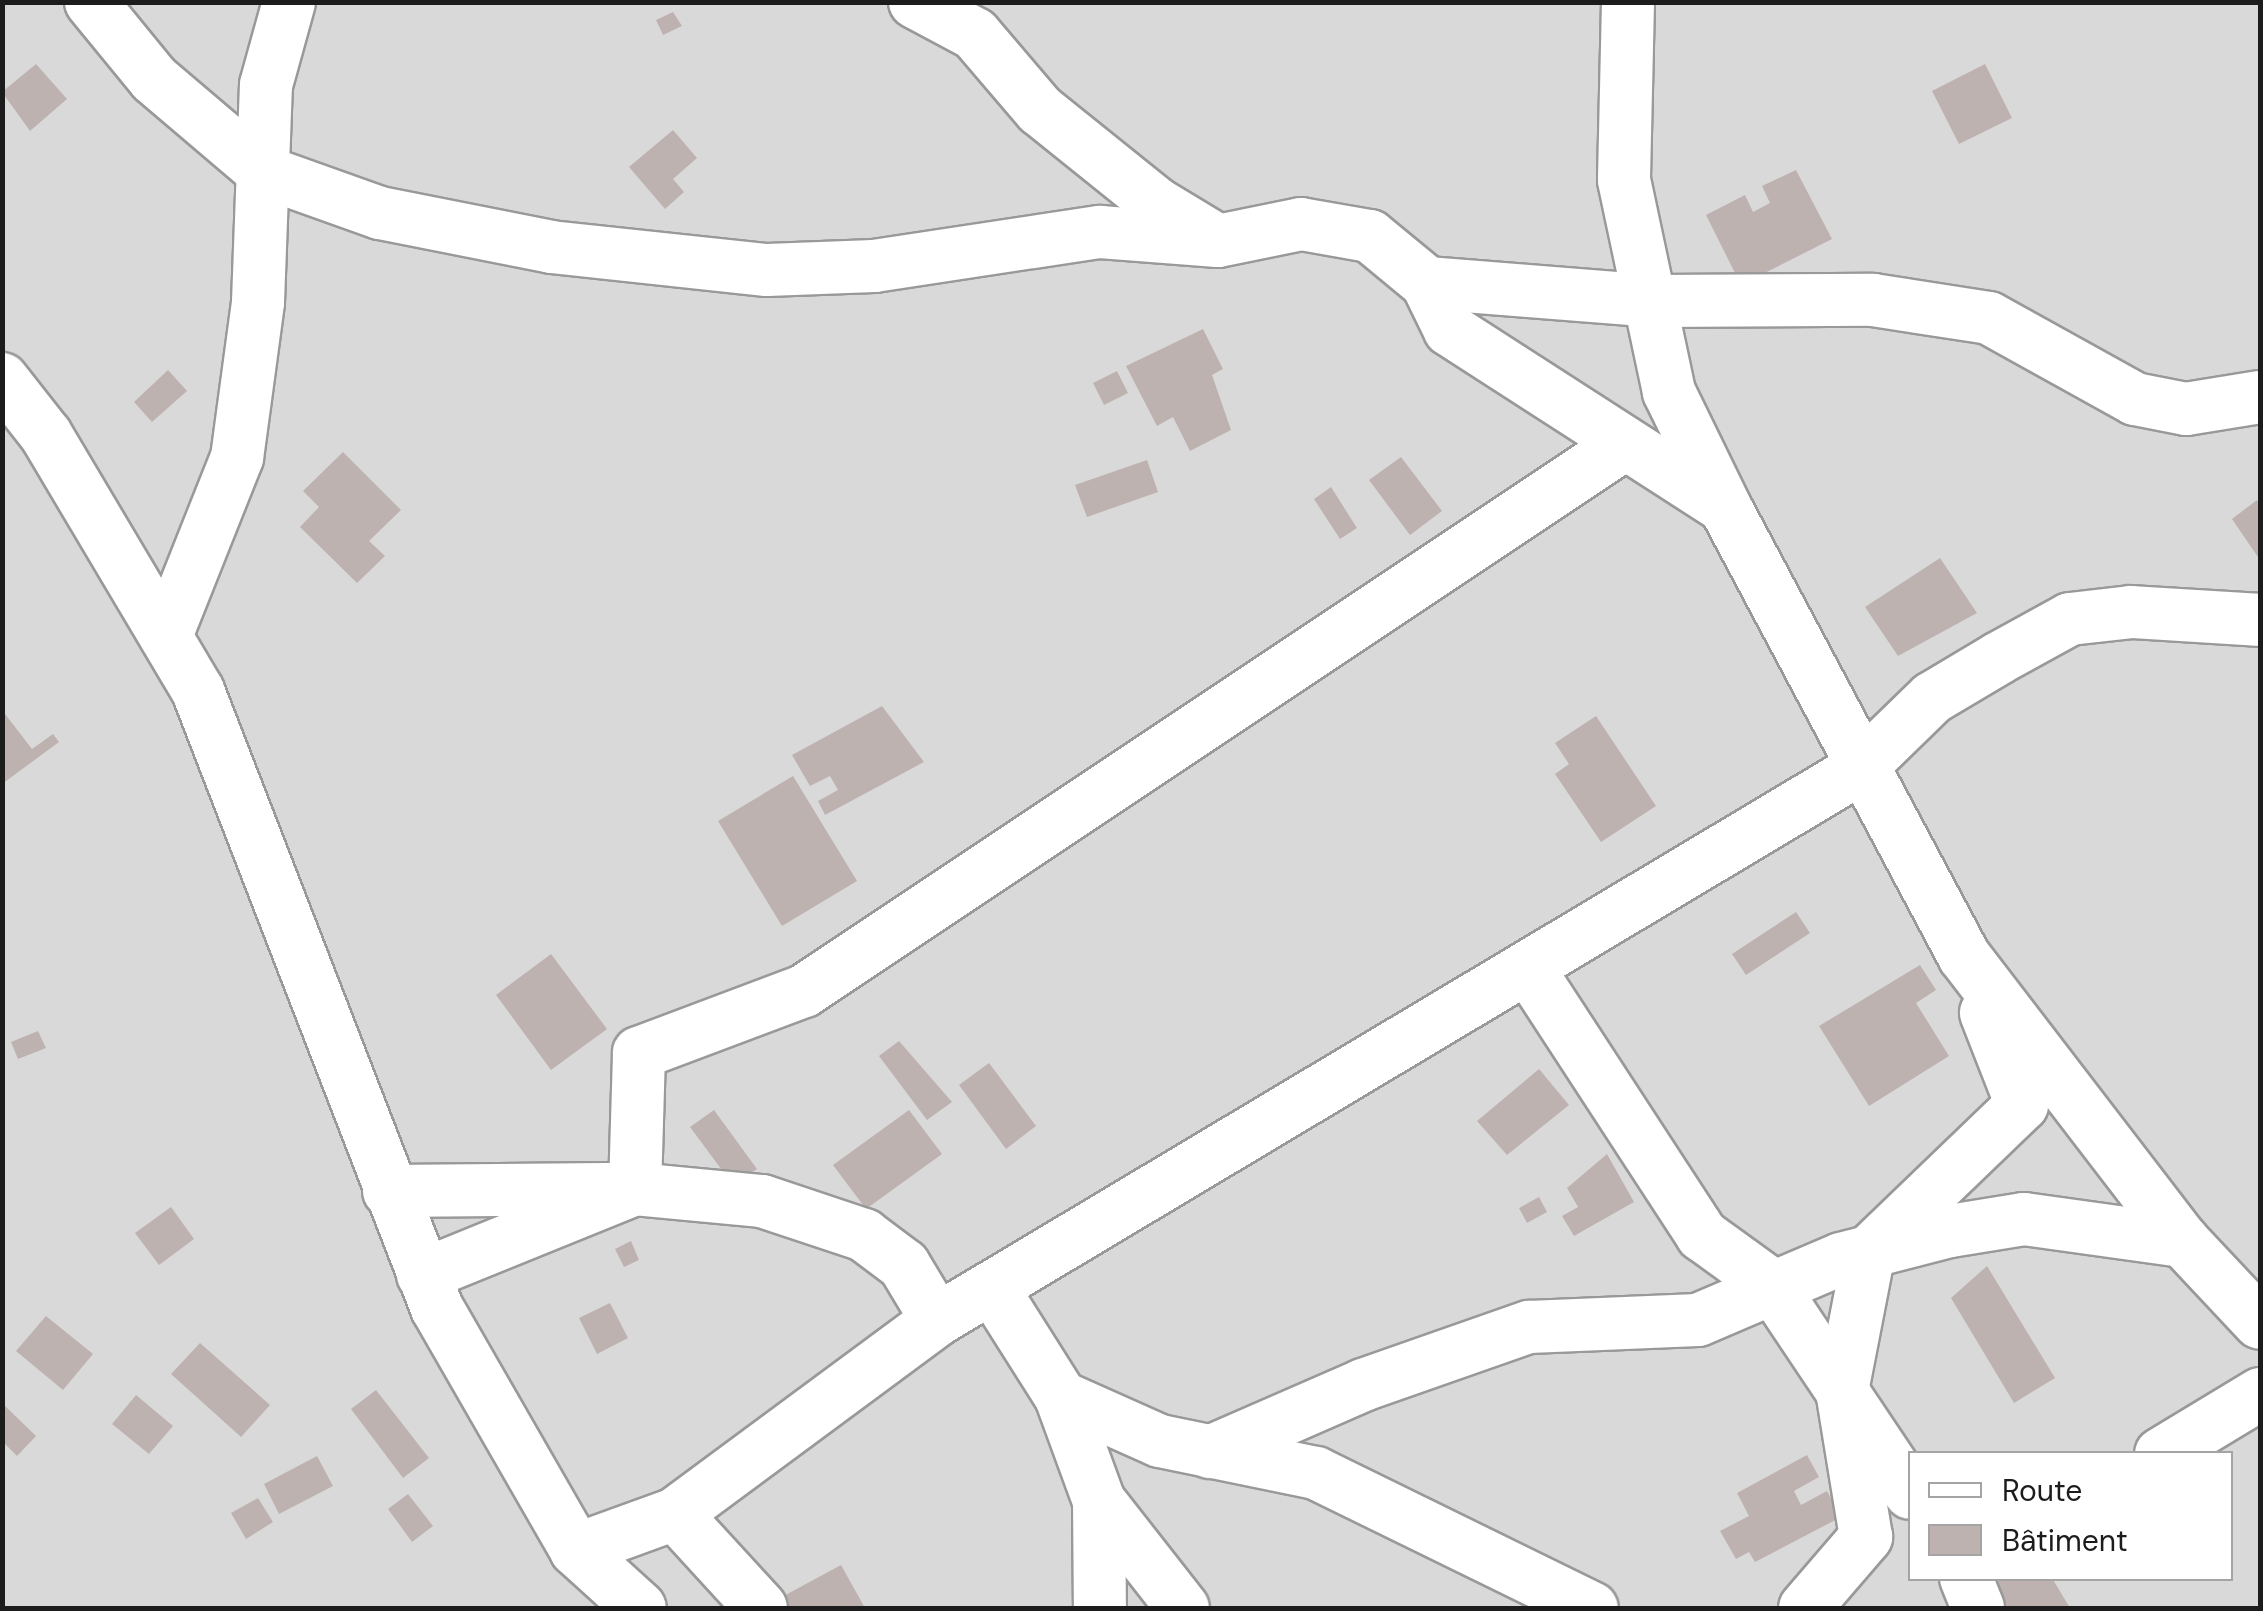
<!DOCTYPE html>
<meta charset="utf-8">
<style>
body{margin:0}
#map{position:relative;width:2263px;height:1611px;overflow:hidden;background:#ede7e3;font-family:"DM Sans",sans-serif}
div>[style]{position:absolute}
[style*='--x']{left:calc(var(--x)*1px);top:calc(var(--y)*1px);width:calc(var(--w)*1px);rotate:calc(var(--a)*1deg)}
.residential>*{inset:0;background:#dad9da}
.building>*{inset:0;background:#bdb2b0}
.roads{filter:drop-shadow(2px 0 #999) drop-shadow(-2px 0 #999) drop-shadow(0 2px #999) drop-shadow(0 -2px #999)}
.street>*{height:52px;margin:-26px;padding:0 26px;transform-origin:26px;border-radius:26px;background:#fff}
span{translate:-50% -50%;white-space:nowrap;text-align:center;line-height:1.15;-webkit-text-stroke:9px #fff;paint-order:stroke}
.frame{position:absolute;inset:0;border:5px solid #1c1c1c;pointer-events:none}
.legend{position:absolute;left:1908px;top:1451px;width:325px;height:130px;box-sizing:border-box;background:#fff;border:2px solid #a4a4a4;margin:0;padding:12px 18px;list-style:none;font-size:30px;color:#1c1c1c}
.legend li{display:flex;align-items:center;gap:20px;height:50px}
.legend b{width:50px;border:2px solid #a4a4a4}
</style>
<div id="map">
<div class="residential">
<div style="clip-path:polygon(evenodd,3px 3px,2260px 3px,2260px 1608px,3px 1608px,3px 3px,1910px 1454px,2230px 1454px,2230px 1578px,1910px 1578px,1910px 1454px)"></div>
</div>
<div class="building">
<div style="clip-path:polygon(673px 12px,682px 26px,663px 35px,656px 20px)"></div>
<div style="clip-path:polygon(36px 64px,67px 99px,30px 131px,2px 92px)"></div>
<div style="clip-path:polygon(1985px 64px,2012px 118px,1959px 144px,1932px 91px)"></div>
<div style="clip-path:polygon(673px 130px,697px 158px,673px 179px,684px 192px,665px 209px,629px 167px)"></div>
<div style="clip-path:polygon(1796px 170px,1832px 239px,1741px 285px,1706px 215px,1745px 195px,1753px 212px,1770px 203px,1762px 186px)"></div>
<div style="clip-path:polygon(1203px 329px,1223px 369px,1212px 375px,1231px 430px,1190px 451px,1173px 417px,1157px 426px,1126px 366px)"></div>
<div style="clip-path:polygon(168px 370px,187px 391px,152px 422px,134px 402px)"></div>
<div style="clip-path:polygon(1117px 371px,1128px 393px,1104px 405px,1093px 383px)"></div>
<div style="clip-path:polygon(343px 452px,401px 510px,369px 541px,385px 556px,357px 583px,300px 527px,319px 507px,303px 491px)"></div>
<div style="clip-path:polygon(1401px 457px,1442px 511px,1410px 535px,1369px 480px)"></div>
<div style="clip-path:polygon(1147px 460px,1158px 492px,1087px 517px,1075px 485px)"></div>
<div style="clip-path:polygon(1331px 487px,1357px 528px,1340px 539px,1314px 499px)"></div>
<div style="clip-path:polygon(2257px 500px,2260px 506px,2260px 560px,2232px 519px)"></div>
<div style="clip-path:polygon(1940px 558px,1977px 613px,1898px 656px,1865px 607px)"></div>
<div style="clip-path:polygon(882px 706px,924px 762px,825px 815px,818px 801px,838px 790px,830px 776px,810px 786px,792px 755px)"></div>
<div style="clip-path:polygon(2px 710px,32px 749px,53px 734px,59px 742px,2px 784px)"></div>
<div style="clip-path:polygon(1596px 716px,1656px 806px,1601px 842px,1555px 774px,1569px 764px,1555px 743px)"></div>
<div style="clip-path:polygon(793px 776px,857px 881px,782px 926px,718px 821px)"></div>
<div style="clip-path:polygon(1796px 912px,1810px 933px,1746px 975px,1732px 954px)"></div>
<div style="clip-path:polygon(551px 954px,607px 1029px,551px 1070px,496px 995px)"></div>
<div style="clip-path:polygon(1920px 965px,1936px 990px,1916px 1003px,1949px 1056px,1869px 1106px,1819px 1026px)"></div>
<div style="clip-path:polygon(38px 1031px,46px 1048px,18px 1059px,11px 1042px)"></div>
<div style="clip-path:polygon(899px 1041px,952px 1102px,927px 1120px,879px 1056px)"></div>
<div style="clip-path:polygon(989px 1063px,1036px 1126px,1006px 1149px,959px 1085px)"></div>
<div style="clip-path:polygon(1539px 1069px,1569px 1105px,1507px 1155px,1477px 1121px)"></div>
<div style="clip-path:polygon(714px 1110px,757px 1169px,733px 1185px,690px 1127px)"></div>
<div style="clip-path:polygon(909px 1110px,942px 1154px,866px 1209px,833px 1165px)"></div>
<div style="clip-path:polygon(1607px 1154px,1634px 1202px,1574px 1236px,1562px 1216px,1578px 1207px,1567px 1188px)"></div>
<div style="clip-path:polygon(1539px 1197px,1547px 1212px,1527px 1223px,1519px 1208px)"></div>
<div style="clip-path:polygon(171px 1207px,194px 1239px,159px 1265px,135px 1233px)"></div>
<div style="clip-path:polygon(631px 1241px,639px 1260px,624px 1267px,615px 1249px)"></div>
<div style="clip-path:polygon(1987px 1266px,2055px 1378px,2014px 1403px,1951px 1298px)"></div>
<div style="clip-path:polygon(610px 1303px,628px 1338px,597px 1354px,579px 1318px)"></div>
<div style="clip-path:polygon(46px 1316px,93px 1354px,63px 1390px,16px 1351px)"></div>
<div style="clip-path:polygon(200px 1343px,270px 1405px,241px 1437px,171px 1374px)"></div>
<div style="clip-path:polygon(376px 1390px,429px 1458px,403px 1478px,351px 1409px)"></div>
<div style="clip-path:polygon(136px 1395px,173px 1426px,149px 1454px,112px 1424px)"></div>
<div style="clip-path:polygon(2px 1403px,36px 1436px,17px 1456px,2px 1441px)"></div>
<div style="clip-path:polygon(1807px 1455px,1819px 1477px,1794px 1491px,1801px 1505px,1827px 1491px,1841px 1517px,1755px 1562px,1749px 1552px,1736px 1559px,1720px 1531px,1749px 1516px,1737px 1493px)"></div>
<div style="clip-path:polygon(317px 1456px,333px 1486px,279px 1514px,264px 1484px)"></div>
<div style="clip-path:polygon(408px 1494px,433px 1526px,412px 1542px,388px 1509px)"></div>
<div style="clip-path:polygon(258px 1498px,273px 1522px,246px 1539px,231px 1513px)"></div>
<div style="clip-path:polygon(841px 1565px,865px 1608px,769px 1608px,767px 1605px)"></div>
<div style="clip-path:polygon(1996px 1578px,2052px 1578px,2070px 1608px,1988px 1608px,1977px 1591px)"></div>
</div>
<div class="roads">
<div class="street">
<div style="--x:91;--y:2;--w:99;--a:50.7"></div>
<div style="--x:154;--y:79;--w:142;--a:40.4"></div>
<div style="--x:262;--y:171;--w:125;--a:19.6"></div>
<div style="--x:380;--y:213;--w:174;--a:11.2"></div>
<div style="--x:551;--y:247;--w:217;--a:6.1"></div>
<div style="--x:767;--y:270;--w:107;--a:-2.1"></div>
<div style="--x:874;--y:266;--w:229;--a:-8.6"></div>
<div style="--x:1100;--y:232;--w:118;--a:4.4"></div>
<div style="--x:915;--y:2;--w:68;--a:28.1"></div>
<div style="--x:975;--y:34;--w:100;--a:49.5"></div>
<div style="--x:1040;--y:110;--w:150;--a:38.8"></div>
<div style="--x:1157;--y:204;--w:71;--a:31.2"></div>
<div style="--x:1218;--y:241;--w:85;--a:-11.6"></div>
<div style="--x:1301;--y:224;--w:70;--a:9.9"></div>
<div style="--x:1370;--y:236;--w:74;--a:39.5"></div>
<div style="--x:1427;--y:283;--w:52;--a:63.9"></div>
<div style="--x:1450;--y:330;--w:327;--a:32.8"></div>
<div style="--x:1628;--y:2;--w:178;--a:91.3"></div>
<div style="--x:1624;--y:180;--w:217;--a:78"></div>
<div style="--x:1669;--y:392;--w:128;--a:64"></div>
<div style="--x:1725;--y:507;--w:509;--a:61.97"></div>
<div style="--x:1964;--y:956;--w:359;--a:52.5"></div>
<div style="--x:2183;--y:1241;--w:112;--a:46.8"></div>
<div style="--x:1427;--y:283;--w:230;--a:4.5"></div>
<div style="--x:1656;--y:301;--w:217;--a:-0.3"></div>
<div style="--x:1873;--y:300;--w:117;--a:8.8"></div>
<div style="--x:1989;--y:318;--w:167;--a:29"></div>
<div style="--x:2135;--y:399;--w:52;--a:11.1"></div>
<div style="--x:2186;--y:409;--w:75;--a:-9.2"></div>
<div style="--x:2;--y:379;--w:71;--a:51.8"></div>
<div style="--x:46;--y:435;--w:298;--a:59.3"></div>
<div style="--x:198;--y:691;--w:662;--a:68.83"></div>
<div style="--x:437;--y:1308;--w:279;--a:60.1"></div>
<div style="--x:576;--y:1550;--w:86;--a:42.2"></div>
<div style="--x:166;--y:636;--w:192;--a:-68.3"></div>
<div style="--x:237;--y:458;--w:157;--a:-82.3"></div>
<div style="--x:258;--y:302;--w:217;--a:-87.9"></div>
<div style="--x:266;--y:85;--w:86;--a:-74.5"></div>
<div style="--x:1528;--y:968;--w:319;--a:56.9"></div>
<div style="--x:1702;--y:1235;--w:85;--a:35.9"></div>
<div style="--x:1771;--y:1285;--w:250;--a:56.2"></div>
<div style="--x:389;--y:1191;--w:246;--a:-0.5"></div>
<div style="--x:635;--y:1189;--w:128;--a:5.4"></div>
<div style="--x:762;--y:1201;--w:108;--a:18.4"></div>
<div style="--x:864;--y:1235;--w:50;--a:36.9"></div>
<div style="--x:904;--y:1265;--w:64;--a:59"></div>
<div style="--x:423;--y:1275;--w:229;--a:-22.1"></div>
<div style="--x:635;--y:1189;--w:136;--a:-88.3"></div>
<div style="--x:639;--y:1053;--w:176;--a:-20.6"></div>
<div style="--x:804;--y:991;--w:981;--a:-33.69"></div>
<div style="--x:994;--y:1291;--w:125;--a:57.7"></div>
<div style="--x:1061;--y:1397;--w:111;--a:69.9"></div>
<div style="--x:1099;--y:1501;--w:107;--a:89.5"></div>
<div style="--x:1061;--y:1397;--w:108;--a:24"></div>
<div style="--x:1160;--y:1441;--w:159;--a:11.6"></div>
<div style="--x:1316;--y:1473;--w:307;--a:26.1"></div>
<div style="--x:1210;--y:1452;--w:167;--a:-23.6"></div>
<div style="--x:1363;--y:1385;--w:176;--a:-19.3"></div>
<div style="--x:1529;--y:1327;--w:169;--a:-2.4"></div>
<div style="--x:1698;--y:1320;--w:155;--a:-23.1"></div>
<div style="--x:1841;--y:1259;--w:113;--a:-14.4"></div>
<div style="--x:1950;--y:1231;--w:75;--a:-9.2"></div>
<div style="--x:2024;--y:1219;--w:161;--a:7.9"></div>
<div style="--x:2161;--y:1454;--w:116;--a:-31.2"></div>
<div style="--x:1099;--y:1501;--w:136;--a:51.9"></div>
<div style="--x:675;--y:1514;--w:127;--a:47.5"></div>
<div style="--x:576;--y:1550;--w:105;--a:-20"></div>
<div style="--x:675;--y:1514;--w:326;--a:-36.5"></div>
<div style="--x:937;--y:1320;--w:1074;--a:-30.86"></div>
<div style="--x:1859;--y:769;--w:102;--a:-44.2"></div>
<div style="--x:1932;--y:698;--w:78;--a:-30.8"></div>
<div style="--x:1999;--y:658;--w:81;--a:-28.8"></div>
<div style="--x:2070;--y:619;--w:61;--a:-6.5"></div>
<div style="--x:2131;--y:612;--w:129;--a:3.5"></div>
<div style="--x:1966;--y:1578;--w:32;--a:68"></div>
<div style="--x:1805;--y:1608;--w:94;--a:-49.3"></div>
<div style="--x:1866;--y:1537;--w:148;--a:-99.3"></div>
<div style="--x:1842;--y:1391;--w:142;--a:-79"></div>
<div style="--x:1869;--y:1252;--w:212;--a:-43.9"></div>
<div style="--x:2022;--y:1105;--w:99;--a:-111.4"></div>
</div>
</div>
<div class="frame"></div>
<ul class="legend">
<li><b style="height:12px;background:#fff"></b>Route</li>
<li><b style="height:28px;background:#bdb2b0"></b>Bâtiment</li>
</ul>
</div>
